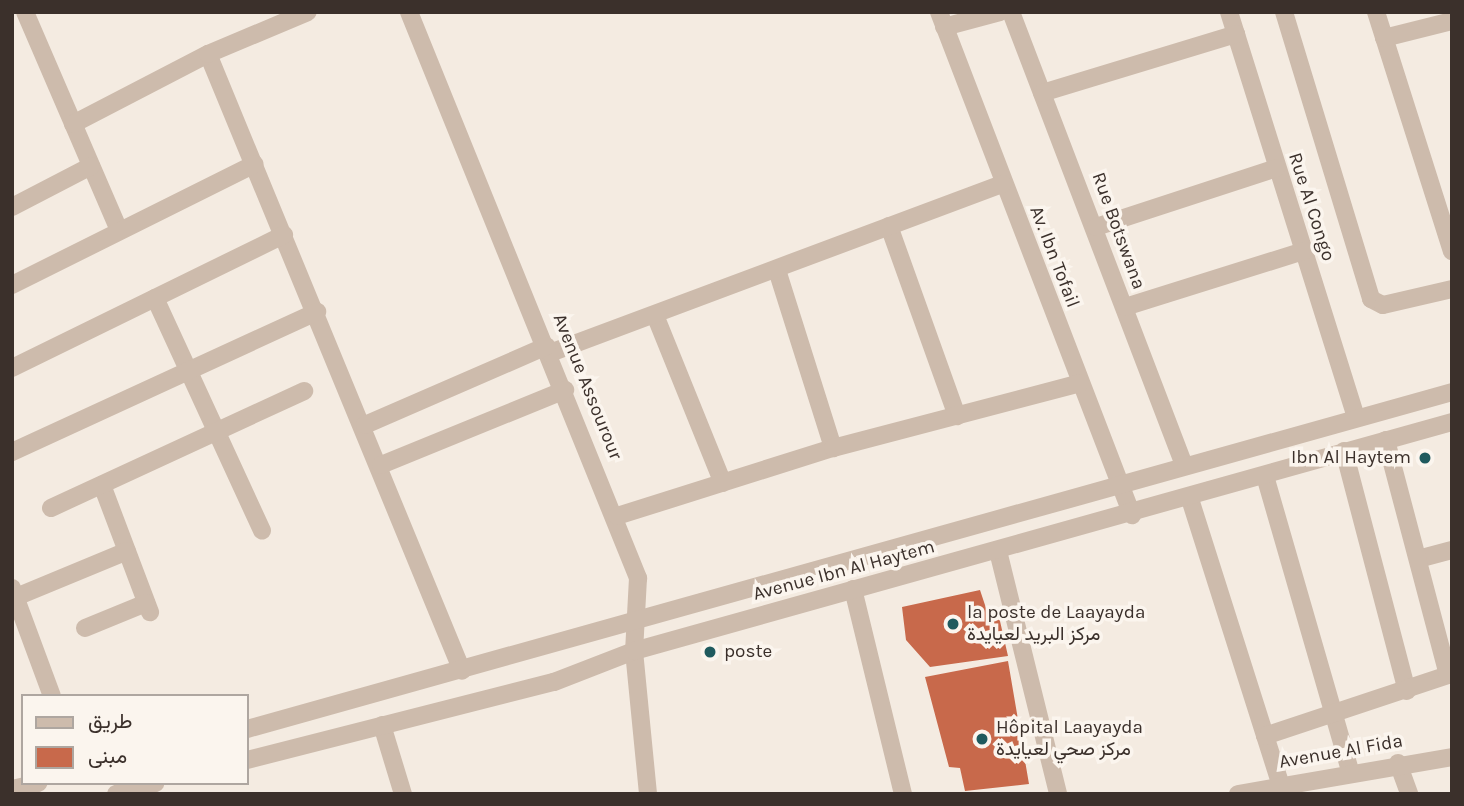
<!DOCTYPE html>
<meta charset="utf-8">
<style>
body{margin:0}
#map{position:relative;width:1464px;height:806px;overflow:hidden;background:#f4ebe1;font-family:Karla,Vazirmatn,sans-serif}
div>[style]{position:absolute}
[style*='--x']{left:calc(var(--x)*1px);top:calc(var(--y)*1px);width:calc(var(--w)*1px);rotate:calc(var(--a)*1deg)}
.building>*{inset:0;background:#c8694b}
.minor>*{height:18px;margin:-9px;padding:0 9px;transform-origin:9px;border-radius:9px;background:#cdbbac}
.tertiary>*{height:18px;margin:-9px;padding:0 9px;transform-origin:9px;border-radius:9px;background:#cdbbac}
.dots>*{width:19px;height:19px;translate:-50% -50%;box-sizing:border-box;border:4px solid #fbf5ee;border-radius:50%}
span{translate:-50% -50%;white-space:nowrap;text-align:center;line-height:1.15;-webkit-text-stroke:7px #fbf5ee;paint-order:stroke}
.street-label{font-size:19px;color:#3b302b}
.poi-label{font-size:19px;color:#3b302b}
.right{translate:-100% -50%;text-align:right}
.left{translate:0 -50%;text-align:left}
.frame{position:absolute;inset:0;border:14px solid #3b302b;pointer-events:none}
.legend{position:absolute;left:21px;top:694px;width:228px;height:91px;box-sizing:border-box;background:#fbf5ee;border:2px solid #aea6a0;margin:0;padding:9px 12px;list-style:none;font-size:21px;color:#3b302b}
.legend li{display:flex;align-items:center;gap:14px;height:35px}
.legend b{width:35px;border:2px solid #aea6a0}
</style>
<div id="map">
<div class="building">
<div style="clip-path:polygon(980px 590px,986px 608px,997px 608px,1008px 656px,930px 667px,906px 640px,902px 607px)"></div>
<div style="clip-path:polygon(1008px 661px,1029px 784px,965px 791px,960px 768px,949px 767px,925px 677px)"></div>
</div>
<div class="minor">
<div style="--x:25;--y:12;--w:237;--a:66.7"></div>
<div style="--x:409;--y:12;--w:611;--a:67.97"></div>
<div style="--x:638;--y:578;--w:73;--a:93.1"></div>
<div style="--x:634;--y:651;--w:144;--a:84.4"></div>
<div style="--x:939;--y:12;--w:539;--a:69.01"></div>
<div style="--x:1011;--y:12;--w:485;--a:69.1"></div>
<div style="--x:1229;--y:12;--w:422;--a:72.6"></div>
<div style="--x:1284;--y:12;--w:300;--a:73.1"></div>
<div style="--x:1371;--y:299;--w:13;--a:27"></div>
<div style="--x:1383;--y:305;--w:71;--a:-13.1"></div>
<div style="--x:1376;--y:12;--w:251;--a:72.4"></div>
<div style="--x:944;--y:27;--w:58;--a:-15"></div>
<div style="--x:1384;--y:38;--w:70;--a:-14"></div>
<div style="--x:208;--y:54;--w:667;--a:67.62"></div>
<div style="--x:1042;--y:93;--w:203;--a:-16.9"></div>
<div style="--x:73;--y:124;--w:152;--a:-27.4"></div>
<div style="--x:208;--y:54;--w:108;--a:-22.8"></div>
<div style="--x:12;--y:207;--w:89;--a:-27.4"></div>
<div style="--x:889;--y:226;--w:202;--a:70.3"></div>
<div style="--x:1096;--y:227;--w:189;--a:-18.1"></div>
<div style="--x:777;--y:270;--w:187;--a:72.5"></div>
<div style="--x:12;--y:285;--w:271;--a:-26.5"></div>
<div style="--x:155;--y:298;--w:256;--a:65.3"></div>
<div style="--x:1125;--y:307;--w:188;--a:-17.4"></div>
<div style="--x:655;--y:315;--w:181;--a:68"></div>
<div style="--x:550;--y:353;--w:483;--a:-20.5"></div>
<div style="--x:12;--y:368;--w:303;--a:-26.1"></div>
<div style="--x:365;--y:425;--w:198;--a:-23.5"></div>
<div style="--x:1344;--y:451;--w:248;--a:75.3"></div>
<div style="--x:12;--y:452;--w:336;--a:-24.7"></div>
<div style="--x:381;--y:465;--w:199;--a:-22.2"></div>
<div style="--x:1265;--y:476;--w:307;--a:73.9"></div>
<div style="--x:102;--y:485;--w:136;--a:69.3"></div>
<div style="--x:1190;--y:499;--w:298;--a:72.4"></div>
<div style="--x:51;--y:508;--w:279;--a:-24.8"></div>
<div style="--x:617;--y:516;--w:226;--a:-17.5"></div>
<div style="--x:833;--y:448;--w:255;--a:-14.7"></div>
<div style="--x:998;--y:551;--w:250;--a:76.1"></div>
<div style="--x:1418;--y:559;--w:35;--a:-15"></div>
<div style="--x:12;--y:588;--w:115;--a:69.7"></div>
<div style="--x:853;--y:589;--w:211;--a:76.3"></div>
<div style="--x:16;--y:597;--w:120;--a:-22.5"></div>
<div style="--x:85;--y:628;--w:66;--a:-22.3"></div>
<div style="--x:382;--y:725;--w:72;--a:73.1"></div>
<div style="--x:1265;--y:736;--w:193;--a:-18.4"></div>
<div style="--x:1448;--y:675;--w:243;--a:-104.8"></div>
<div style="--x:1398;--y:763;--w:33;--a:70"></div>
<div style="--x:1238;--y:794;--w:217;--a:-9.8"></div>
</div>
<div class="tertiary">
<div style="--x:247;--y:729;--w:1251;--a:-15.62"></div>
<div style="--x:247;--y:760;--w:317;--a:-14.3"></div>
<div style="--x:554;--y:682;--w:86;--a:-21.2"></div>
<div style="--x:634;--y:651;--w:849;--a:-15.64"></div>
<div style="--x:12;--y:789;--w:27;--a:-13"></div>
<div style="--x:116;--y:794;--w:41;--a:-15.4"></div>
</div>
<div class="dots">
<div style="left:1425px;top:458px;background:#1f5a5e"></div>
<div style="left:953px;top:624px;background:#1f5a5e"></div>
<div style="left:710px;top:652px;background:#1f5a5e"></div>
<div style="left:982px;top:739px;background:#1f5a5e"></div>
</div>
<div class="street-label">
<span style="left:1311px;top:207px;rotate:72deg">Rue Al Congo</span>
<span style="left:1118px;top:231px;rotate:70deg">Rue Botswana</span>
<span style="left:1054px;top:257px;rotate:69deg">Av. Ibn Tofail</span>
<span style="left:587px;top:387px;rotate:68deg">Avenue Assourour</span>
<span style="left:844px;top:571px;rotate:-15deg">Avenue Ibn Al Haytem</span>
<span style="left:1341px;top:752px;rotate:-10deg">Avenue Al Fida</span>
</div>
<div class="poi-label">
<span class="right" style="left:1411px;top:458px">Ibn Al Haytem</span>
<span class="left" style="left:967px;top:624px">la poste de Laayayda<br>مركز البريد لعيايدة</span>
<span class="left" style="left:724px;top:652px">poste</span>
<span class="left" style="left:996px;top:739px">Hôpital Laayayda<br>مركز صحي لعيايدة</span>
</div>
<div class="frame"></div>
<ul class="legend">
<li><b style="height:9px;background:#cdbbac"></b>طريق</li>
<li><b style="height:19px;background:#c8694b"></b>مبنى</li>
</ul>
</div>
